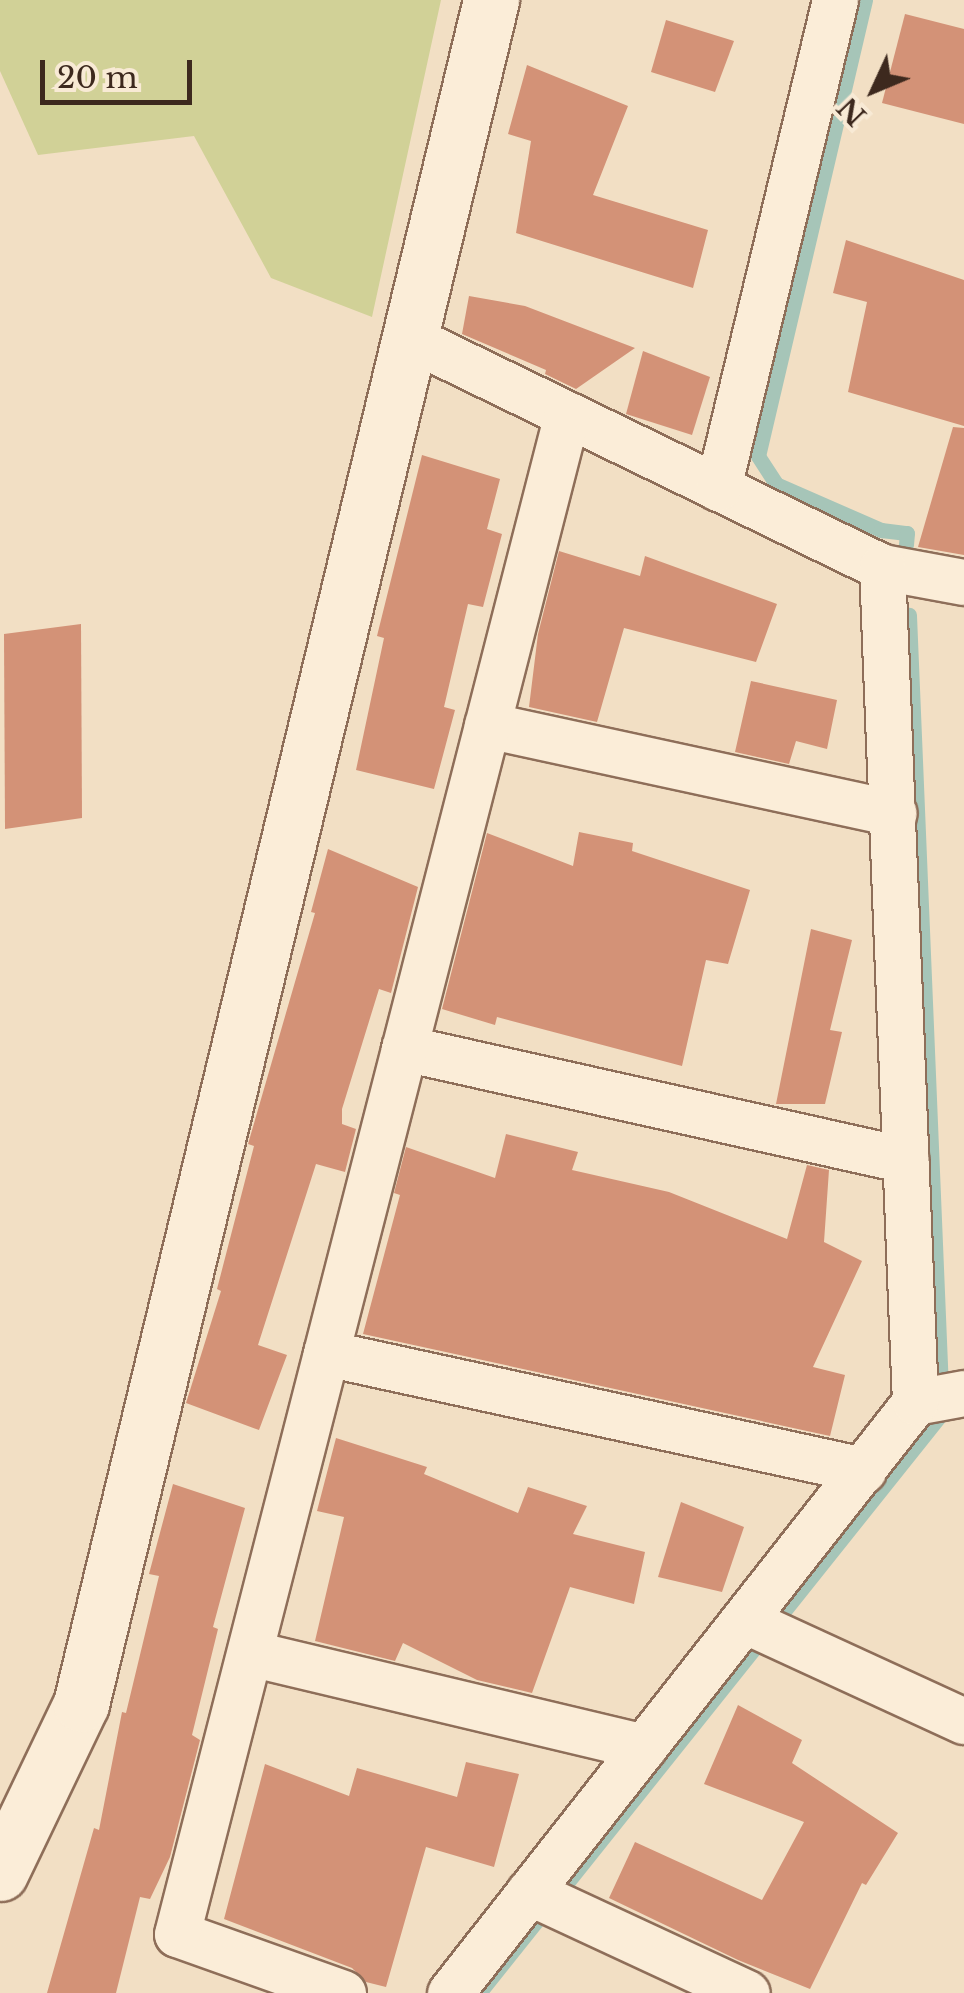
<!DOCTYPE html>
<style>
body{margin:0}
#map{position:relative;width:964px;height:1993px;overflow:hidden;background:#f2dfc4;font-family:"Libre Baskerville",serif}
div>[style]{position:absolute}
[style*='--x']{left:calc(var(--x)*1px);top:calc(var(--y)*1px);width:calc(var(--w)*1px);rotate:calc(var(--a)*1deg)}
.green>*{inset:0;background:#d1d197}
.stream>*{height:15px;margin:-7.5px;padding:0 7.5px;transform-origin:7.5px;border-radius:7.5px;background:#a6c5b8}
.building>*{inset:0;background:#d39277}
.roads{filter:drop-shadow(2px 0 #8e6e59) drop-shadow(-2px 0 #8e6e59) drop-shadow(0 2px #8e6e59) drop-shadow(0 -2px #8e6e59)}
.street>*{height:45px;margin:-22.5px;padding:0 22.5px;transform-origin:22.5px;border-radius:22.5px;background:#fbedd8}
.secondary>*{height:55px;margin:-27.5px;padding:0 27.5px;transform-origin:27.5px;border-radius:27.5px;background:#fbedd8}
span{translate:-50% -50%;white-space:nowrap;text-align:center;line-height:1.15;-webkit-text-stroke:9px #f8ead5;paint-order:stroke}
.north{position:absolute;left:824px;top:40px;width:100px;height:100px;-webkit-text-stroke:8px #f8ead5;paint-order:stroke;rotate:226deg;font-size:28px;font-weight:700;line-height:40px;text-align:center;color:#3d291e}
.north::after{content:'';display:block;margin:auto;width:35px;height:45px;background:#3d291e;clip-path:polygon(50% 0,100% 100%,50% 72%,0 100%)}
.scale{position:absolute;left:40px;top:60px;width:152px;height:45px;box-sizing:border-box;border:5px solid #3d291e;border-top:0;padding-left:12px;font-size:30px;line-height:35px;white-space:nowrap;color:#3d291e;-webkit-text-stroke:8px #f8ead5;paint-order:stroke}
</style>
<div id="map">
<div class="green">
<div style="clip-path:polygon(0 0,441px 0,372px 317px,271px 278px,194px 136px,38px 155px,0 71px)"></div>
</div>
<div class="stream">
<div style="--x:865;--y:0;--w:468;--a:103.2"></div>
<div style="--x:758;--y:456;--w:33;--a:57"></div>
<div style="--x:776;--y:484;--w:115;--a:23.7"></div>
<div style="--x:881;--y:530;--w:26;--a:7"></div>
<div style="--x:907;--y:533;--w:12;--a:95"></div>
<div style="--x:479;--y:1993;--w:742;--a:-51.4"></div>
<div style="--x:942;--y:1413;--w:799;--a:-92.37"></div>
</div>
<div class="building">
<div style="clip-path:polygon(905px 14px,964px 29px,964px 124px,882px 103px)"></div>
<div style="clip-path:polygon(666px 20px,734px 41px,715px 92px,651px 72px)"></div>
<div style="clip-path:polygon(527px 65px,628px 106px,593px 195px,708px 230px,693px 288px,516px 233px,531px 141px,508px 134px)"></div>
<div style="clip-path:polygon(846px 240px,964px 280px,964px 426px,848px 392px,867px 302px,833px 293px)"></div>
<div style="clip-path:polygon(469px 296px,525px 306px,635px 348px,576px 389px,545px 374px,546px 370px,462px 334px)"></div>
<div style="clip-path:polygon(643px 351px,710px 377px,692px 435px,626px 414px)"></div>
<div style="clip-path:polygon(953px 427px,964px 428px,964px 555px,918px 547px)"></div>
<div style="clip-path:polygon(422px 455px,500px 479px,487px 529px,502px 534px,483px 607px,468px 604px,444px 707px,455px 710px,434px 789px,356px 770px,384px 638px,377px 636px)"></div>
<div style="clip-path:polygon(559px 551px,640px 576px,645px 556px,777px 604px,756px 662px,624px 628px,597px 722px,529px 707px,538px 634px)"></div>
<div style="clip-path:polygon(81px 624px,82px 818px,5px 829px,4px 634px)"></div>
<div style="clip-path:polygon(751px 681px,837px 700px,827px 749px,796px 741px,789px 764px,735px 752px)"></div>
<div style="clip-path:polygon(579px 832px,633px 843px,632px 851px,750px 890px,728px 964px,706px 960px,682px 1066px,497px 1017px,495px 1025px,442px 1009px,487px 833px,573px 866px)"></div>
<div style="clip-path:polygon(328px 849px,418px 887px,391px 993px,379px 989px,342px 1109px,342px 1124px,356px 1129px,345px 1172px,316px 1164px,258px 1345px,287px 1355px,259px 1430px,186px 1403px,221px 1291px,217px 1289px,254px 1146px,248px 1144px,315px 913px,311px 912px)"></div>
<div style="clip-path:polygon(811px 929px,852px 940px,830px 1030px,842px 1032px,825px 1104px,776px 1104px)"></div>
<div style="clip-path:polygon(506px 1134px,578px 1152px,572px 1170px,669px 1192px,787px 1239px,807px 1165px,829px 1170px,824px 1242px,862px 1261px,813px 1367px,845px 1375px,830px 1436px,363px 1334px,400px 1195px,394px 1193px,406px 1147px,495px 1178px)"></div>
<div style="clip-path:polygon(336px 1438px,427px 1467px,424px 1474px,518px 1513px,528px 1487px,587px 1506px,573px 1534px,645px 1552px,634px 1604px,570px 1587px,532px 1693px,477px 1680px,403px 1643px,395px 1661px,315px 1641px,344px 1517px,317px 1511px)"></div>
<div style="clip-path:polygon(173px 1484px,245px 1508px,213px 1627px,218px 1629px,192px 1735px,200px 1740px,170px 1857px,150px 1899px,140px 1897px,116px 1993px,47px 1993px,94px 1828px,99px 1830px,122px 1712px,126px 1713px,159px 1576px,149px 1574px)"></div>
<div style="clip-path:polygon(681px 1502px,744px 1527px,722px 1592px,658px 1577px)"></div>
<div style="clip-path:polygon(738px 1705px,802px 1740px,792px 1763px,898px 1833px,866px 1885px,862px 1883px,810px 1989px,738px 1960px,609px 1898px,635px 1842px,762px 1900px,804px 1822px,704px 1784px)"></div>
<div style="clip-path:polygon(466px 1762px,519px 1774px,494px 1867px,426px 1847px,386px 1987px,366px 1982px,352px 1968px,224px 1919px,265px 1764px,349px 1796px,357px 1768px,457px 1797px)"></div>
</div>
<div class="roads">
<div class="street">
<div style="--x:410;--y:338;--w:525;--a:25.88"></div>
<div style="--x:882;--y:567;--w:83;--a:10.4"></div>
<div style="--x:718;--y:488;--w:502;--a:-76.52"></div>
<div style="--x:487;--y:725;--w:416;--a:12.2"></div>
<div style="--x:404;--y:1048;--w:514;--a:12.58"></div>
<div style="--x:326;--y:1353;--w:550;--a:12.29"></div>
<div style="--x:915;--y:1402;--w:50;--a:-10.4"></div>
<div style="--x:744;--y:1620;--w:242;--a:24.7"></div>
<div style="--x:250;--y:1653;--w:405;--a:13.4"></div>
<div style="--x:529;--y:1892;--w:240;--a:24.9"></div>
<div style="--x:343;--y:1993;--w:176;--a:-160.4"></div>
<div style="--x:177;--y:1934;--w:1569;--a:-75.61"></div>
<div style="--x:450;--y:1993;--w:752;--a:-51.8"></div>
<div style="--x:915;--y:1402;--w:836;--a:-92.26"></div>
</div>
<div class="secondary">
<div style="--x:0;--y:1873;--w:187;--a:-64.4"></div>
<div style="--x:81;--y:1704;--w:1753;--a:-76.47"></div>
</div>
</div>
<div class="north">N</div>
<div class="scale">20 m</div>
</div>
